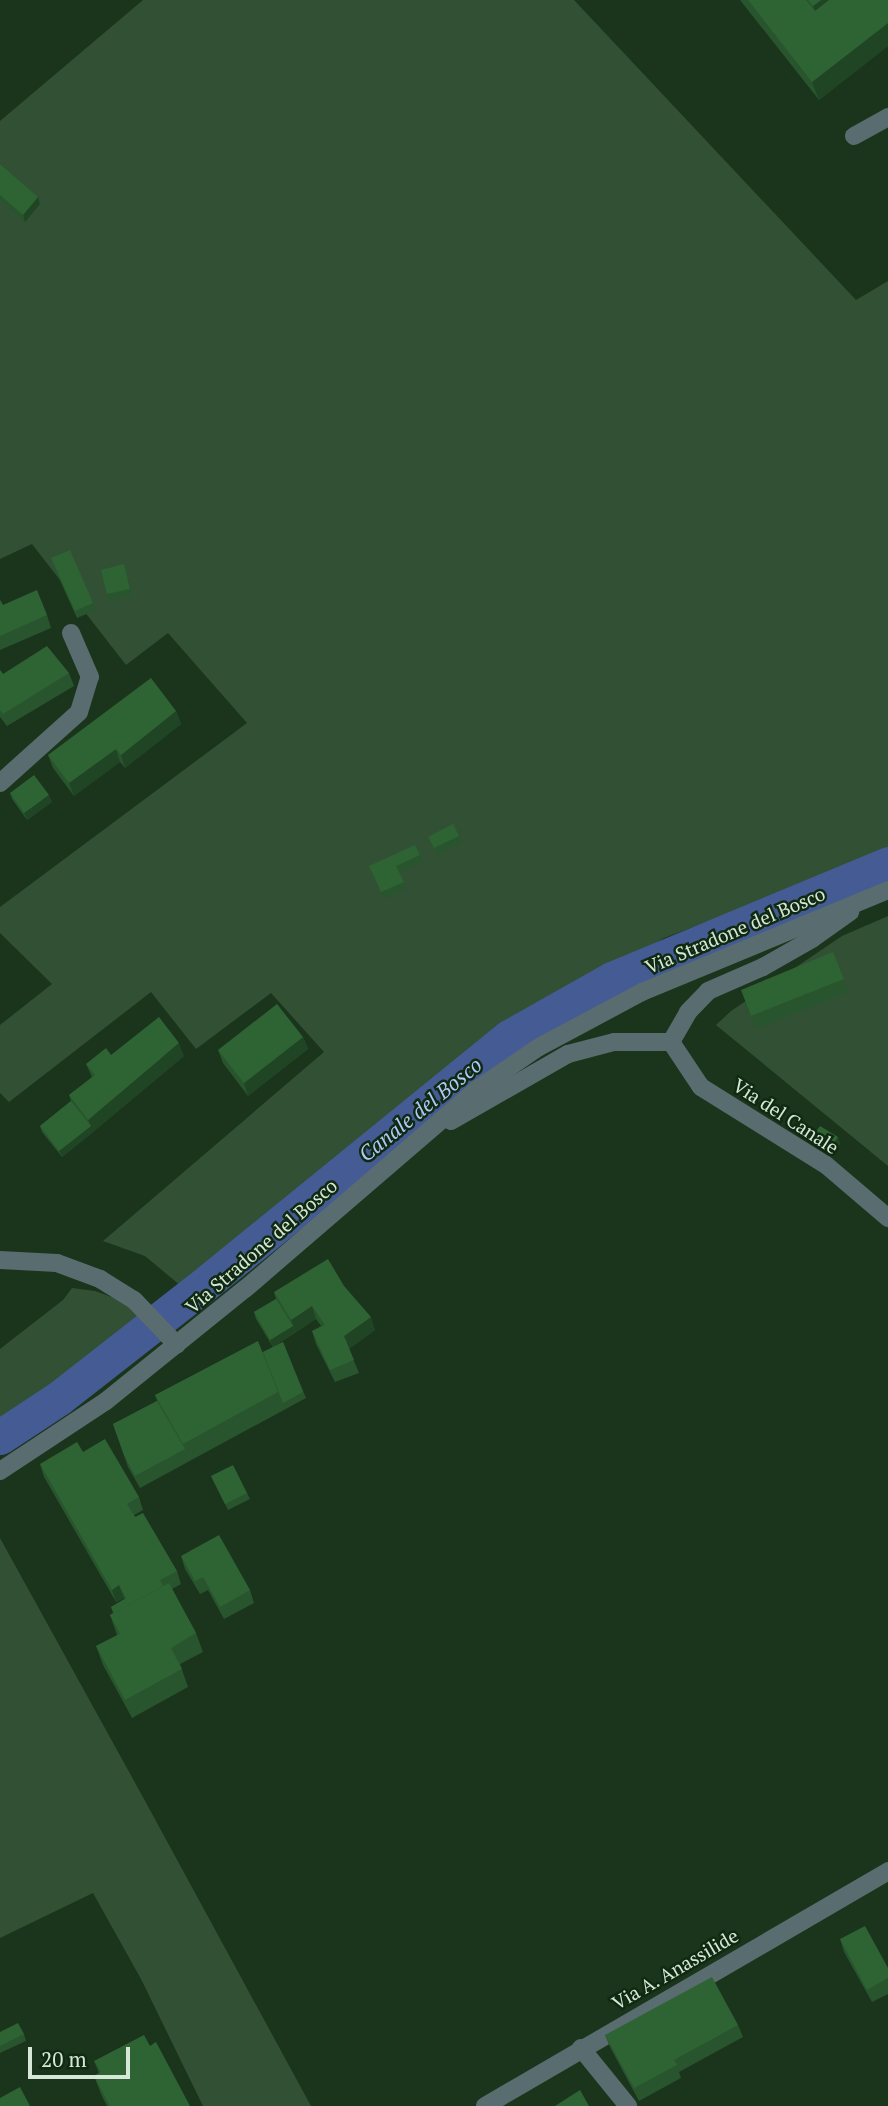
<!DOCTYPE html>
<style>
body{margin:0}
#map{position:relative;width:888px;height:2106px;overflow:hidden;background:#1a351c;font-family:"PT Serif",serif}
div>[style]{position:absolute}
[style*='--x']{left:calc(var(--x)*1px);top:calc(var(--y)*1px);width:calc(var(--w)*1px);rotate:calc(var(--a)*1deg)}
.green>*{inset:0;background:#325034}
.canal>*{height:35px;margin:-17.5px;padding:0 17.5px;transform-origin:17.5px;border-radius:17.5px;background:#445b93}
.minor>*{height:18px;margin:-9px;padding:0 9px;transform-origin:9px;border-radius:9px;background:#596d70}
.wall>*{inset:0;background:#28552d}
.shaded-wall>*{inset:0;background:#204524}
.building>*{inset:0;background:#2e6334}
span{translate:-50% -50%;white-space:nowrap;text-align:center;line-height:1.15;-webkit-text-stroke:5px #102a12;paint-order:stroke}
.street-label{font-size:19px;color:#d6e6d7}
.water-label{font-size:21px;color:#b1c8fa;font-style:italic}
.scale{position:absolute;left:28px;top:2047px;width:102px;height:32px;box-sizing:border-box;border:4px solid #d6e6d7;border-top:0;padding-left:9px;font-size:21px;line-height:24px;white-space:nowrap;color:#d6e6d7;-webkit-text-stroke:5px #102a12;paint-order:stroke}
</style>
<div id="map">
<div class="green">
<div style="clip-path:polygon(143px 0,574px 0,856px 300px,888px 281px,888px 861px,822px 889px,727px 914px,664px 938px,552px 1004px,482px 1056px,199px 1301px,145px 1256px,103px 1241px,324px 1052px,271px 993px,196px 1049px,151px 992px,9px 1102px,0 1093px,0 1025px,52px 984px,0 933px,0 907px,247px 723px,168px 633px,126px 665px,32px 544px,0 559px,0 121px)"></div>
<div style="clip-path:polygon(888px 916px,888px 1166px,716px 1025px,731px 1011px,842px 936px)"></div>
<div style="clip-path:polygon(72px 1288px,95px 1291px,120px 1300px,159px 1332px,110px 1370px,0 1441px,0 1349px,63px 1300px)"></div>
<div style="clip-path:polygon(0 1538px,144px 1799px,311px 2106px,203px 2106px,141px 1979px,93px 1893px,0 1938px)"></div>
</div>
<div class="canal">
<div style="--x:0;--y:1437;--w:71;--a:-33.5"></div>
<div style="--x:59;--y:1398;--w:179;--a:-38"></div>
<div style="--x:200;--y:1288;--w:398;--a:-39.1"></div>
<div style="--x:509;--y:1037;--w:118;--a:-29.4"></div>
<div style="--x:612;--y:979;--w:299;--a:-22.6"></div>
</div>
<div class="minor">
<div style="--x:854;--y:136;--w:39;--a:-29"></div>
<div style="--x:0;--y:783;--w:106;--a:-41.9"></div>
<div style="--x:79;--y:712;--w:37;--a:-73"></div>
<div style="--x:90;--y:677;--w:48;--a:-113.4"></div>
<div style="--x:671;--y:1042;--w:54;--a:56.3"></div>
<div style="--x:701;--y:1087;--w:147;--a:32"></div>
<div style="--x:826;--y:1165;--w:82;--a:40.5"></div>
<div style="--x:451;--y:1121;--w:135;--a:-29.8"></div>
<div style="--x:568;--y:1054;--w:48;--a:-14.6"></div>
<div style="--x:614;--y:1042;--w:57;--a:0"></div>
<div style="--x:671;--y:1042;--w:34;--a:-60"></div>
<div style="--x:688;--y:1012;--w:29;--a:-46"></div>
<div style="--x:708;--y:991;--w:60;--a:-23.6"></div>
<div style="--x:763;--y:967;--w:56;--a:-29.7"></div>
<div style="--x:812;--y:939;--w:47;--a:-35.4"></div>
<div style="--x:0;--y:1260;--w:57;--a:3"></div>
<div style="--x:57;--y:1263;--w:46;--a:20.4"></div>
<div style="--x:100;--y:1279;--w:40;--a:32"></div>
<div style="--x:134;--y:1300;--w:62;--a:46.3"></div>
<div style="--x:0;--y:1471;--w:127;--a:-33.4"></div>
<div style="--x:106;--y:1401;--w:179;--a:-38.9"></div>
<div style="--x:245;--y:1289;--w:305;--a:-40.7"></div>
<div style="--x:476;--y:1090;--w:76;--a:-34.3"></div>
<div style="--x:539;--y:1047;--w:117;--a:-28.1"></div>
<div style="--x:642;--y:992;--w:266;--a:-22.5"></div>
<div style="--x:581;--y:2048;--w:75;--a:51"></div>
<div style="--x:485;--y:2106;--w:467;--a:-30.2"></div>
</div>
<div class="wall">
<div style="clip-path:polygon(740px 0,888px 0,888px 46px,819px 100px)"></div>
<div style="clip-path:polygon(0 164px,38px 197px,40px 204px,25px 222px,0 200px)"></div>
<div style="clip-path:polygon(53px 565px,93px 603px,96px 610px,77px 618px)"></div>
<div style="clip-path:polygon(126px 571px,132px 595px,109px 601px,107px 594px)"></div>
<div style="clip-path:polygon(0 600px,3px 605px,47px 615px,51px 628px,0 650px)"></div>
<div style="clip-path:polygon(0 670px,3px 674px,69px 673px,74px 686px,7px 726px,0 717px)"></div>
<div style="clip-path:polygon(176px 711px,181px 724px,125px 768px,120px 762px,74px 796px,53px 768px,48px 755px)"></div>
<div style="clip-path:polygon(10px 793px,52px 802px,27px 820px,12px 799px)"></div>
<div style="clip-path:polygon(459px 836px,461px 843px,437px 855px,428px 837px)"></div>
<div style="clip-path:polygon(420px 855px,423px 861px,399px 872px,406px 889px,384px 899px,372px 872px)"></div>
<div style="clip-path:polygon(833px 952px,848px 992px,756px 1029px,745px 1003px)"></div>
<div style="clip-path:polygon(303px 1037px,308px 1049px,248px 1096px,223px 1063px,218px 1050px)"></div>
<div style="clip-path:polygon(111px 1055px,184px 1056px,93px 1132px,62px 1157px,42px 1132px,40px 1126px,71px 1101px,69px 1095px,92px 1077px,86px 1064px)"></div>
<div style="clip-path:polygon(813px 1136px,838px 1137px,840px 1144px,834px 1154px,816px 1142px)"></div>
<div style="clip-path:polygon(344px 1286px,375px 1330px,349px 1349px,359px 1373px,335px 1382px,316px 1344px,312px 1331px,321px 1326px,316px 1319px,273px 1347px,283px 1342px,306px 1398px,140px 1488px,128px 1467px,113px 1424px,157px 1401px,155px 1395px,263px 1352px,273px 1347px,256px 1319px,254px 1312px,276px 1299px,274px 1292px)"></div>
<div style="clip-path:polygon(83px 1452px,139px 1497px,143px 1510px,134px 1515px,177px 1571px,181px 1584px,172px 1589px,196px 1633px,203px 1652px,180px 1664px,188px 1687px,132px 1718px,103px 1665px,96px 1646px,117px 1635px,110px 1615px,113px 1613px,111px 1607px,125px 1599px,124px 1598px,116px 1602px,44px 1477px,40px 1464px)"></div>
<div style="clip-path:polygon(211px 1476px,247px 1493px,250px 1499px,228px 1510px)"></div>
<div style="clip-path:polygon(181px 1556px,250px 1590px,254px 1603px,224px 1619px,208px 1590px,200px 1594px,185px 1569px)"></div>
<div style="clip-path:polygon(840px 1939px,888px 1968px,888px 1994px,872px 2002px,844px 1952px)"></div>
<div style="clip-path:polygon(738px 2025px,743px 2037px,679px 2072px,681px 2078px,639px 2101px,610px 2047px,605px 2035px)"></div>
<div style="clip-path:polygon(0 2032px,24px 2034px,26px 2041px,0 2053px)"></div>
<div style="clip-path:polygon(150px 2046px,190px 2106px,107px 2106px,101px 2094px,94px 2076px,99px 2073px,94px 2061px)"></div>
</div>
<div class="shaded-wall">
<div style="clip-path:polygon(821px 0,858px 0,821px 29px,813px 6px)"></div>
<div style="clip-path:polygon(888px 23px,888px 46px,819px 100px,812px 82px)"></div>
<div style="clip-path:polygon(38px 197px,40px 204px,25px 222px,23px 215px)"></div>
<div style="clip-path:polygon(176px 711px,181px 724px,125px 768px,121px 755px)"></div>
<div style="clip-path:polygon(116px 749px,120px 762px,74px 796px,69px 783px)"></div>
<div style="clip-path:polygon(49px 795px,52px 802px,27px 820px,24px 813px)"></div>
<div style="clip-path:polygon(303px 1037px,308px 1049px,248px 1096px,244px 1083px)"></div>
<div style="clip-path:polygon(179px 1043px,184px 1056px,93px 1132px,62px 1157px,59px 1151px,91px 1126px,88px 1120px)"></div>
<div style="clip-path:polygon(838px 1137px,840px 1144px,834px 1154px,831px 1147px)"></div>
<div style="clip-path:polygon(312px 1306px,316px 1319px,295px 1332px,291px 1320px)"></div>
<div style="clip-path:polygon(371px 1317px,375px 1330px,349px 1349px,344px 1336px)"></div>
<div style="clip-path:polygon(293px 1326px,295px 1332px,273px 1347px,270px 1340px)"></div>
<div style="clip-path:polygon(119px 1585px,124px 1598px,116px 1602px,112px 1590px)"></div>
</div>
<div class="building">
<div style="clip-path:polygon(748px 0,806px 0,815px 11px,829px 0,888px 0,888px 23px,812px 82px)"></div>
<div style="clip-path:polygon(808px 0,821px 0,813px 6px)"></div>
<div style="clip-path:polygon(0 164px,38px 197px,23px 215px,0 195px)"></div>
<div style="clip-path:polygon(70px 550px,93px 603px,75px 611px,51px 558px)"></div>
<div style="clip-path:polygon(124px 564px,130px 589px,107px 594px,101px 570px)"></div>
<div style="clip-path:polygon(37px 590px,47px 615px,0 636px,0 600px,3px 605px)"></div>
<div style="clip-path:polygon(47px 646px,69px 673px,3px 714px,0 710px,0 670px,3px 674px)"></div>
<div style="clip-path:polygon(151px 678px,176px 711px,121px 755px,116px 749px,69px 783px,48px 755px)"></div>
<div style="clip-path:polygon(34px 775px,49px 795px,24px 813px,10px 793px)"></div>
<div style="clip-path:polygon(453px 824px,459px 836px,434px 848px,428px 837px)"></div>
<div style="clip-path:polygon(415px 845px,420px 855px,396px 866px,404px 882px,381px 892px,369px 866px)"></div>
<div style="clip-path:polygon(833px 952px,844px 979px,751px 1016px,741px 990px)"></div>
<div style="clip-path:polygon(277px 1004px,303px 1037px,244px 1083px,218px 1050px)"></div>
<div style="clip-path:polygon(159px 1017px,179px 1043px,88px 1120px,69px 1095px,95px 1075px,86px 1064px,106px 1048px,111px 1055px)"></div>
<div style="clip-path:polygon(71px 1101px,91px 1126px,59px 1151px,40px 1126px)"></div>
<div style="clip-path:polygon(820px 1126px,838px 1137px,831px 1147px,813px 1136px)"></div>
<div style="clip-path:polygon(328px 1259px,344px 1286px,371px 1317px,344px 1336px,354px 1360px,330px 1370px,312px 1331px,325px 1325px,312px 1306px,291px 1320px,274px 1292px)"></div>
<div style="clip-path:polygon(276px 1299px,293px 1326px,270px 1340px,254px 1312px)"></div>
<div style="clip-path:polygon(258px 1341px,278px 1392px,183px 1444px,155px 1395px)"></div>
<div style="clip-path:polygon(283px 1342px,303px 1392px,283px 1403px,263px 1352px)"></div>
<div style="clip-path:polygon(157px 1401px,185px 1449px,135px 1476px,124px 1455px,113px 1424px)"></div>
<div style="clip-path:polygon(105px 1439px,139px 1497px,127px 1504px,135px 1517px,143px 1513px,177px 1571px,160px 1580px,163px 1586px,114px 1613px,111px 1607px,126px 1598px,119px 1585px,112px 1590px,40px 1464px,77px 1442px,83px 1452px)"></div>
<div style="clip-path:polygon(233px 1465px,247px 1493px,225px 1504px,211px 1476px)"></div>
<div style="clip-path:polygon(219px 1535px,250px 1590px,220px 1607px,203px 1577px,195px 1581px,181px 1556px)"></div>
<div style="clip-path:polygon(169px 1583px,196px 1633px,171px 1648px,182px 1669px,125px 1700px,96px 1646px,120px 1634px,110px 1615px)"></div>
<div style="clip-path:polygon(865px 1926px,888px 1968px,888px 1978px,867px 1990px,840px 1939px)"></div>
<div style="clip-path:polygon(712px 1977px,738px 2025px,674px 2060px,677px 2065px,634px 2088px,605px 2035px)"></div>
<div style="clip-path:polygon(18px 2023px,24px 2034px,0 2046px,0 2032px)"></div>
<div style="clip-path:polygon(144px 2035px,150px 2046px,156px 2042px,190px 2106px,110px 2106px,94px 2076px,101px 2072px,94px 2061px)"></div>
<div style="clip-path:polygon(20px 2087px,30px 2106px,0 2106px,0 2098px)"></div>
<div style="clip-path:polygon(580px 2090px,589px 2106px,555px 2106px)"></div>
</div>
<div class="street-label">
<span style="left:735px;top:930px;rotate:-23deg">Via Stradone del Bosco</span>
<span style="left:786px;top:1116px;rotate:33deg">Via del Canale</span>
<span style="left:261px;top:1246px;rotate:-41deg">Via Stradone del Bosco</span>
<span style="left:675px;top:1969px;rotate:-30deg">Via A. Anassilide</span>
</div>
<div class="water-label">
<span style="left:420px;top:1109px;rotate:-39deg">Canale del Bosco</span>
</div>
<div class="scale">20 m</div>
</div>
